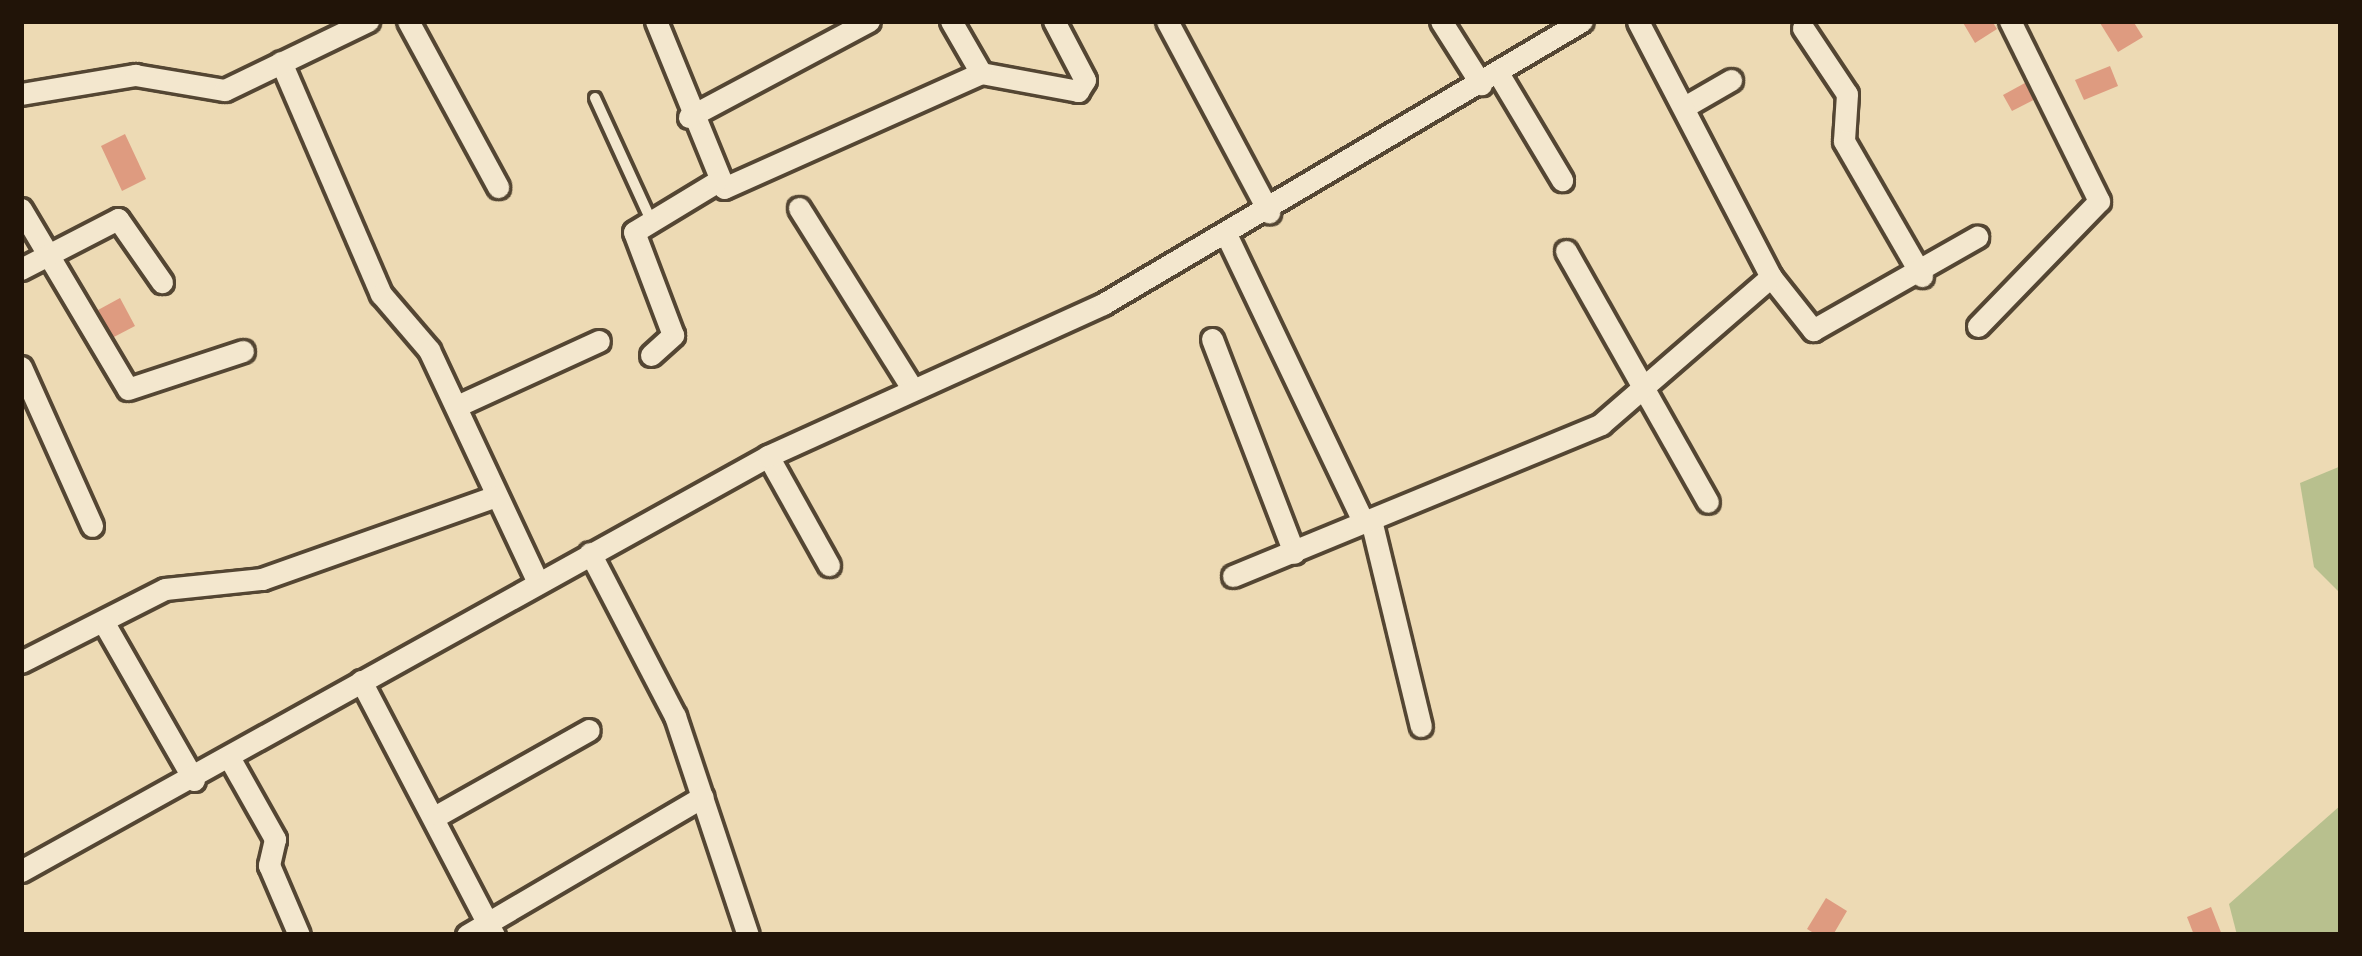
<!DOCTYPE html>
<style>
body{margin:0}
#map{position:relative;width:2362px;height:956px;overflow:hidden;background:#eddab4;font-family:"EB Garamond",serif}
div>[style]{position:absolute}
[style*='--x']{left:calc(var(--x)*1px);top:calc(var(--y)*1px);width:calc(var(--w)*1px);rotate:calc(var(--a)*1deg)}
.green>*{inset:0;background:#b8c08e}
.building>*{inset:0;background:#de9b80}
.roads{filter:drop-shadow(3px 0 #544633) drop-shadow(-3px 0 #544633) drop-shadow(0 3px #544633) drop-shadow(0 -3px #544633)}
.service>*{height:10px;margin:-5px;padding:0 5px;transform-origin:5px;border-radius:5px;background:#f3e7ce}
.minor>*{height:21px;margin:-10.5px;padding:0 10.5px;transform-origin:10.5px;border-radius:10.5px;background:#f3e7ce}
span{translate:-50% -50%;white-space:nowrap;text-align:center;line-height:1.15;-webkit-text-stroke:9px #f3e7ce;paint-order:stroke}
.frame{position:absolute;inset:0;border:24px solid #211408;pointer-events:none}
</style>
<div id="map">
<div class="green">
<div style="clip-path:polygon(2341px 466px,2341px 594px,2314px 567px,2300px 483px)"></div>
<div style="clip-path:polygon(2341px 805px,2341px 935px,2237px 935px,2229px 904px)"></div>
</div>
<div class="building">
<div style="clip-path:polygon(1962px 21px,1992px 21px,1997px 29px,1975px 43px)"></div>
<div style="clip-path:polygon(2133px 21px,2143px 37px,2118px 52px,2100px 23px)"></div>
<div style="clip-path:polygon(2110px 66px,2118px 86px,2084px 100px,2075px 80px)"></div>
<div style="clip-path:polygon(2036px 77px,2045px 94px,2012px 111px,2003px 95px)"></div>
<div style="clip-path:polygon(125px 134px,146px 179px,122px 191px,101px 146px)"></div>
<div style="clip-path:polygon(120px 298px,135px 326px,112px 338px,98px 310px)"></div>
<div style="clip-path:polygon(1826px 898px,1847px 911px,1833px 935px,1817px 935px,1807px 929px)"></div>
<div style="clip-path:polygon(2211px 907px,2222px 935px,2194px 935px,2187px 917px)"></div>
</div>
<div class="roads">
<div class="service">
<div style="--x:595;--y:98;--w:128;--a:65.4"></div>
</div>
<div class="minor">
<div style="--x:408;--y:21;--w:189;--a:61.5"></div>
<div style="--x:656;--y:21;--w:180;--a:67.8"></div>
<div style="--x:724;--y:188;--w:282;--a:-24.1"></div>
<div style="--x:981;--y:73;--w:99;--a:10.5"></div>
<div style="--x:1078;--y:91;--w:13;--a:-58"></div>
<div style="--x:1085;--y:80;--w:67;--a:-117.7"></div>
<div style="--x:951;--y:21;--w:60;--a:60"></div>
<div style="--x:1167;--y:21;--w:217;--a:61.9"></div>
<div style="--x:1441;--y:21;--w:75;--a:57.6"></div>
<div style="--x:1803;--y:28;--w:79;--a:56.3"></div>
<div style="--x:1847;--y:94;--w:47;--a:93.7"></div>
<div style="--x:1844;--y:141;--w:156;--a:60"></div>
<div style="--x:281;--y:62;--w:253;--a:66.7"></div>
<div style="--x:381;--y:294;--w:74;--a:49.4"></div>
<div style="--x:429;--y:350;--w:255;--a:64.9"></div>
<div style="--x:1498;--y:73;--w:125;--a:59.1"></div>
<div style="--x:21;--y:94;--w:116;--a:-9.5"></div>
<div style="--x:135;--y:75;--w:91;--a:9.5"></div>
<div style="--x:225;--y:90;--w:159;--a:-25.8"></div>
<div style="--x:1686;--y:106;--w:52;--a:-30"></div>
<div style="--x:689;--y:117;--w:204;--a:-28.1"></div>
<div style="--x:799;--y:208;--w:213;--a:57.9"></div>
<div style="--x:21;--y:209;--w:209;--a:59.3"></div>
<div style="--x:128;--y:389;--w:121;--a:-18.3"></div>
<div style="--x:1226;--y:234;--w:320;--a:64.5"></div>
<div style="--x:1566;--y:251;--w:288;--a:60.5"></div>
<div style="--x:21;--y:269;--w:109;--a:-27.3"></div>
<div style="--x:118;--y:219;--w:77;--a:55.1"></div>
<div style="--x:1771;--y:277;--w:68;--a:51.6"></div>
<div style="--x:1813;--y:330;--w:189;--a:-29.6"></div>
<div style="--x:1978;--y:326;--w:174;--a:-45.9"></div>
<div style="--x:2099;--y:201;--w:201;--a:-116.3"></div>
<div style="--x:1212;--y:339;--w:229;--a:69"></div>
<div style="--x:651;--y:355;--w:30;--a:-42"></div>
<div style="--x:673;--y:335;--w:110;--a:-110.7"></div>
<div style="--x:634;--y:232;--w:95;--a:-31.2"></div>
<div style="--x:21;--y:367;--w:174;--a:65.9"></div>
<div style="--x:457;--y:406;--w:156;--a:-24.6"></div>
<div style="--x:768;--y:456;--w:125;--a:60.8"></div>
<div style="--x:1371;--y:520;--w:212;--a:76.4"></div>
<div style="--x:590;--y:553;--w:184;--a:62.5"></div>
<div style="--x:675;--y:716;--w:231;--a:71.6"></div>
<div style="--x:1233;--y:576;--w:398;--a:-22.4"></div>
<div style="--x:1601;--y:424;--w:225;--a:-40.9"></div>
<div style="--x:1771;--y:277;--w:288;--a:-117.5"></div>
<div style="--x:104;--y:623;--w:181;--a:60.2"></div>
<div style="--x:21;--y:662;--w:161;--a:-26.9"></div>
<div style="--x:165;--y:589;--w:98;--a:-5.9"></div>
<div style="--x:262;--y:579;--w:248;--a:-19.5"></div>
<div style="--x:361;--y:681;--w:287;--a:62.4"></div>
<div style="--x:230;--y:759;--w:92;--a:60.6"></div>
<div style="--x:275;--y:839;--w:27;--a:103"></div>
<div style="--x:269;--y:865;--w:76;--a:66.8"></div>
<div style="--x:438;--y:815;--w:173;--a:-29.4"></div>
<div style="--x:21;--y:871;--w:855;--a:-29.05"></div>
<div style="--x:768;--y:456;--w:368;--a:-24.4"></div>
<div style="--x:1103;--y:304;--w:556;--a:-30.58"></div>
<div style="--x:467;--y:935;--w:273;--a:-30.4"></div>
</div>
</div>
<div class="frame"></div>
</div>
